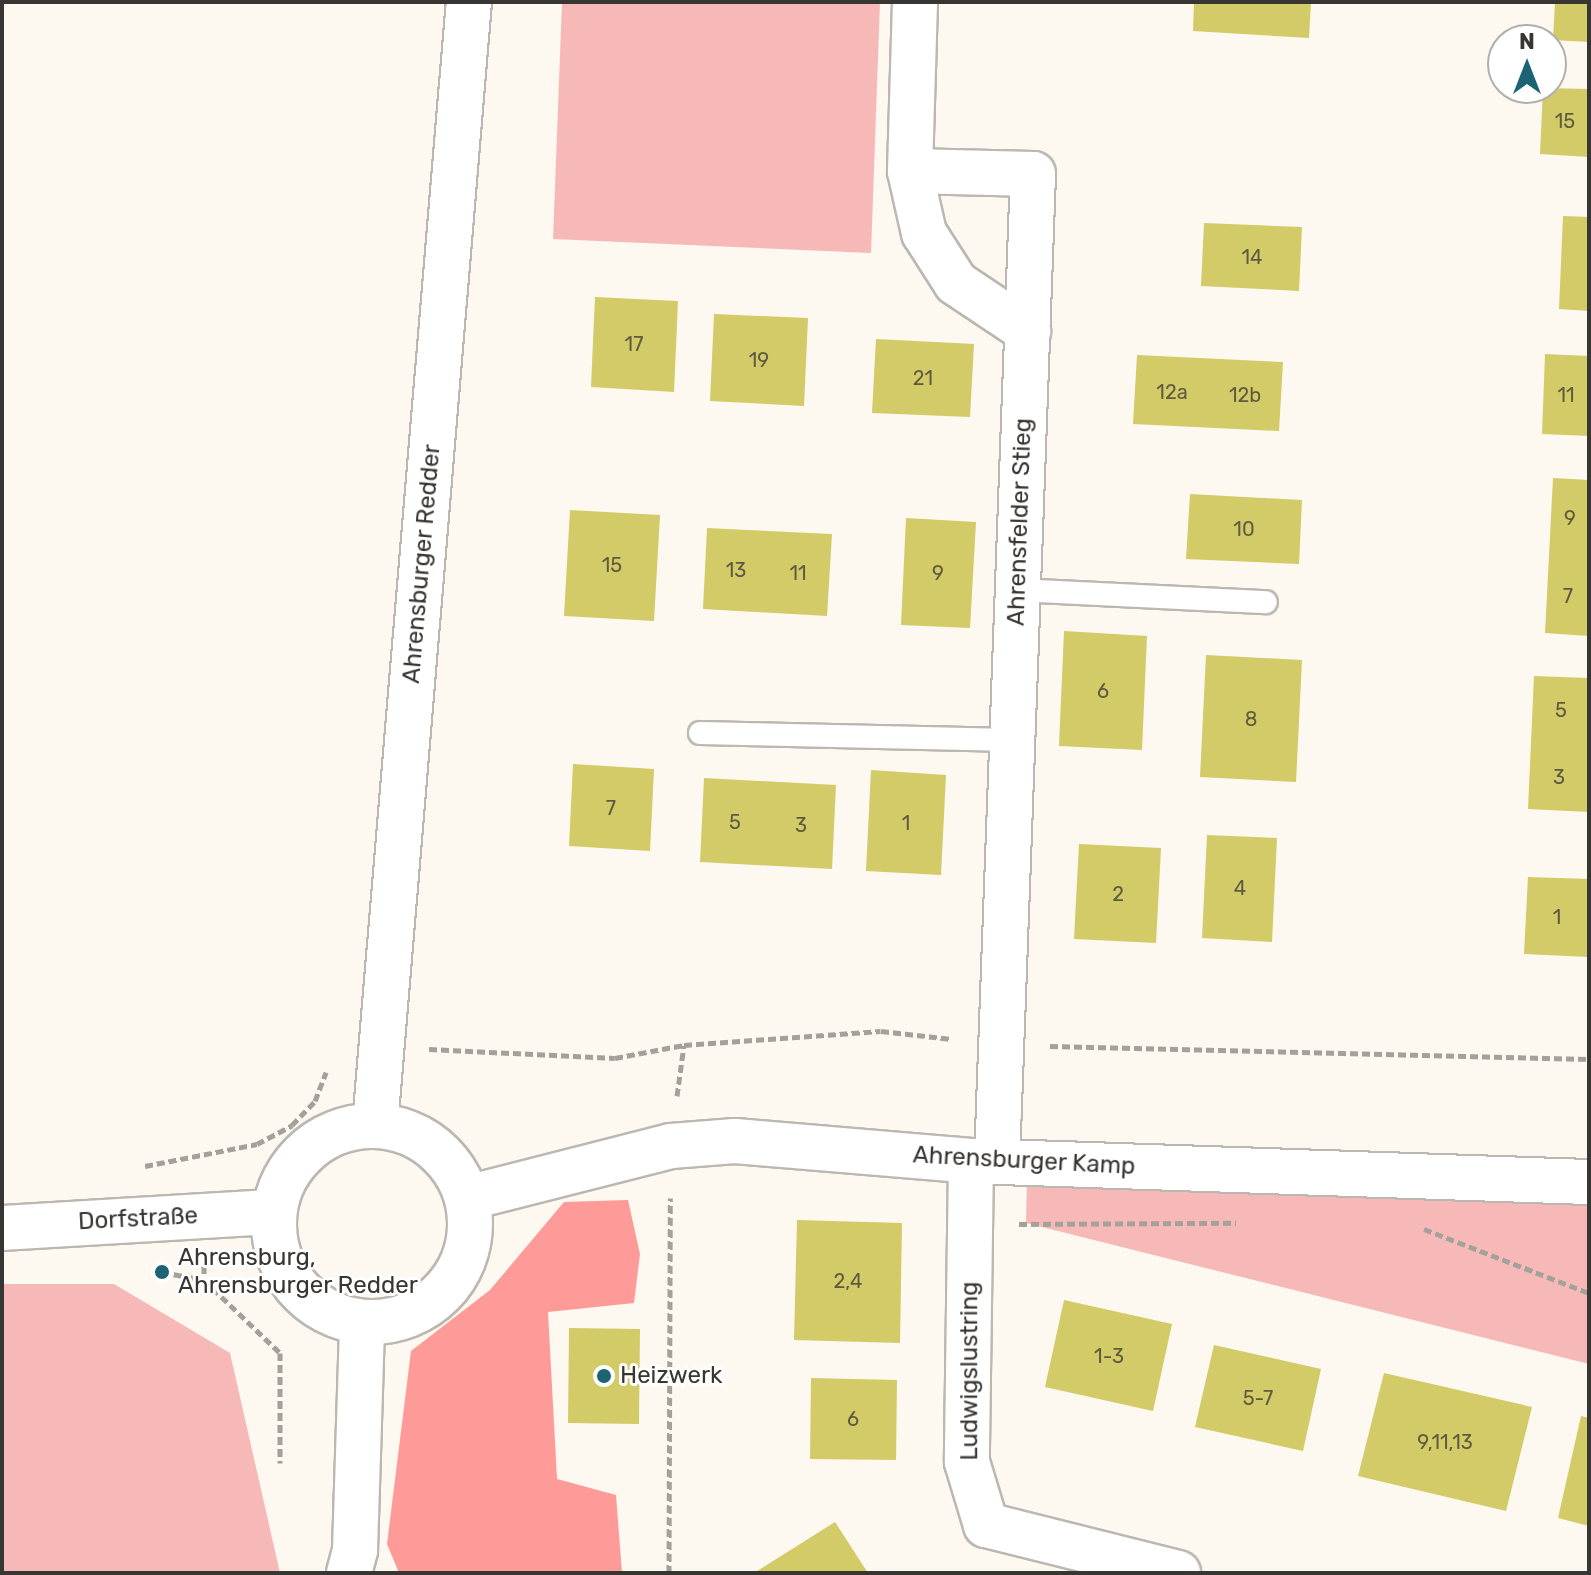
<!DOCTYPE html>
<meta charset="utf-8">
<style>
body{margin:0}
#map{position:relative;width:1591px;height:1575px;overflow:hidden;background:#fdf8f0;font-family:Rubik,sans-serif}
div>[style]{position:absolute}
[style*='--x']{left:calc(var(--x)*1px);top:calc(var(--y)*1px);width:calc(var(--w)*1px);rotate:calc(var(--a)*1deg)}
.green>*{inset:0;background:#f7b9b7}
.forest>*{inset:0;background:#fe9a98}
.building>*{inset:0;background:#d3ca68}
.path>*{height:5px;margin-top:-2.5px;transform-origin:0;background:repeating-linear-gradient(90deg,#a4a19b 0 8px,transparent 0 12px)}
.roads{filter:drop-shadow(2px 0 #bcb7b0) drop-shadow(-2px 0 #bcb7b0) drop-shadow(0 2px #bcb7b0) drop-shadow(0 -2px #bcb7b0)}
.service>*{height:22px;margin:-11px;padding:0 11px;transform-origin:11px;border-radius:11px;background:#fff}
.minor>*{height:44px;margin:-22px;padding:0 22px;transform-origin:22px;border-radius:22px;background:#fff}
.tertiary>*{height:44px;margin:-22px;padding:0 22px;transform-origin:22px;border-radius:22px;background:#fff}
.tertiary>.ring{margin:-22px;padding:0;box-sizing:content-box;background:none;border:44px solid #fff;border-radius:50%}
.primary>*{height:44px;margin:-22px;padding:0 22px;transform-origin:22px;border-radius:22px;background:#fff}
.dots>*{width:22px;height:22px;translate:-50% -50%;box-sizing:border-box;border:4px solid #fff;border-radius:50%}
span{translate:-50% -50%;white-space:nowrap;text-align:center;line-height:1.15;-webkit-text-stroke:6px #fff;paint-order:stroke}
.number-label{font-size:20px;color:#5f5b40}
.number-label span{-webkit-text-stroke-width:0}
.street-label{font-size:24px;color:#383633}
.poi-label{font-size:24px;color:#383633}
.left{translate:0 -50%;text-align:left}
.frame{position:absolute;inset:0;border:4px solid #383633;pointer-events:none}
.north{position:absolute;left:1487px;top:24px;width:80px;height:80px;box-sizing:border-box;background:#fff;border:2px solid #afafad;border-radius:50%;rotate:0deg;font-size:22px;font-weight:700;line-height:32px;text-align:center;color:#383633}
.north::after{content:'';display:block;margin:auto;width:28px;height:36px;background:#1c6473;clip-path:polygon(50% 0,100% 100%,50% 72%,0 100%)}
</style>
<div id="map">
<div class="green">
<div style="clip-path:polygon(562px 2px,880px 2px,871px 253px,553px 239px)"></div>
<div style="clip-path:polygon(1027px 1179px,1589px 1202px,1589px 1364px,1026px 1223px)"></div>
<div style="clip-path:polygon(2px 1284px,114px 1284px,230px 1353px,280px 1573px,2px 1573px)"></div>
</div>
<div class="forest">
<div style="clip-path:polygon(628px 1200px,640px 1254px,634px 1303px,548px 1312px,557px 1479px,616px 1495px,622px 1573px,399px 1573px,387px 1544px,411px 1351px,490px 1290px,564px 1202px)"></div>
</div>
<div class="building">
<div style="clip-path:polygon(1194px 2px,1311px 2px,1309px 38px,1193px 31px)"></div>
<div style="clip-path:polygon(1555px 2px,1589px 2px,1589px 42px,1553px 40px)"></div>
<div style="clip-path:polygon(1543px 88px,1589px 89px,1589px 157px,1540px 154px)"></div>
<div style="clip-path:polygon(1563px 216px,1589px 217px,1589px 311px,1559px 309px)"></div>
<div style="clip-path:polygon(1204px 223px,1302px 227px,1299px 291px,1201px 286px)"></div>
<div style="clip-path:polygon(595px 297px,678px 301px,674px 392px,591px 387px)"></div>
<div style="clip-path:polygon(714px 314px,808px 318px,804px 406px,710px 401px)"></div>
<div style="clip-path:polygon(876px 339px,974px 344px,970px 417px,872px 413px)"></div>
<div style="clip-path:polygon(1545px 354px,1589px 356px,1589px 436px,1542px 434px)"></div>
<div style="clip-path:polygon(1137px 355px,1283px 362px,1279px 431px,1133px 424px)"></div>
<div style="clip-path:polygon(1553px 478px,1589px 480px,1589px 636px,1545px 633px)"></div>
<div style="clip-path:polygon(1190px 494px,1302px 500px,1299px 564px,1186px 559px)"></div>
<div style="clip-path:polygon(570px 510px,660px 515px,654px 621px,564px 616px)"></div>
<div style="clip-path:polygon(906px 518px,976px 522px,970px 628px,901px 625px)"></div>
<div style="clip-path:polygon(707px 528px,832px 534px,827px 616px,703px 609px)"></div>
<div style="clip-path:polygon(1064px 631px,1147px 636px,1142px 750px,1059px 746px)"></div>
<div style="clip-path:polygon(1206px 655px,1302px 660px,1296px 782px,1200px 777px)"></div>
<div style="clip-path:polygon(1534px 676px,1589px 678px,1589px 812px,1528px 809px)"></div>
<div style="clip-path:polygon(573px 764px,654px 769px,650px 851px,569px 846px)"></div>
<div style="clip-path:polygon(871px 770px,946px 775px,941px 875px,866px 871px)"></div>
<div style="clip-path:polygon(704px 778px,836px 785px,832px 869px,700px 862px)"></div>
<div style="clip-path:polygon(1207px 835px,1277px 838px,1272px 942px,1202px 938px)"></div>
<div style="clip-path:polygon(1079px 844px,1161px 848px,1156px 943px,1074px 939px)"></div>
<div style="clip-path:polygon(1528px 877px,1589px 879px,1589px 957px,1524px 954px)"></div>
<div style="clip-path:polygon(797px 1220px,902px 1223px,900px 1343px,794px 1340px)"></div>
<div style="clip-path:polygon(1064px 1300px,1172px 1324px,1153px 1411px,1045px 1387px)"></div>
<div style="clip-path:polygon(569px 1328px,640px 1329px,639px 1424px,568px 1423px)"></div>
<div style="clip-path:polygon(1214px 1345px,1321px 1369px,1303px 1451px,1195px 1427px)"></div>
<div style="clip-path:polygon(1384px 1373px,1532px 1407px,1506px 1511px,1358px 1476px)"></div>
<div style="clip-path:polygon(811px 1378px,897px 1380px,896px 1460px,810px 1459px)"></div>
<div style="clip-path:polygon(1581px 1416px,1589px 1418px,1589px 1526px,1558px 1518px)"></div>
<div style="clip-path:polygon(835px 1522px,868px 1573px,754px 1573px)"></div>
</div>
<div class="path">
<div style="--x:1050;--y:1046;--w:539;--a:1.38"></div>
<div style="--x:429;--y:1049;--w:186;--a:2.8"></div>
<div style="--x:615;--y:1058;--w:70;--a:-10.7"></div>
<div style="--x:684;--y:1045;--w:197;--a:-4.1"></div>
<div style="--x:881;--y:1031;--w:71;--a:6.4"></div>
<div style="--x:677;--y:1096;--w:51;--a:-82.2"></div>
<div style="--x:145;--y:1166;--w:114;--a:-11.1"></div>
<div style="--x:257;--y:1144;--w:40;--a:-28"></div>
<div style="--x:292;--y:1125;--w:33;--a:-46"></div>
<div style="--x:315;--y:1101;--w:31;--a:-69"></div>
<div style="--x:1019;--y:1224;--w:217;--a:-0.3"></div>
<div style="--x:1424;--y:1229;--w:177;--a:21.2"></div>
<div style="--x:204;--y:1266;--w:14;--a:90"></div>
<div style="--x:204;--y:1280;--w:105;--a:43.8"></div>
<div style="--x:280;--y:1353;--w:110;--a:90"></div>
<div style="--x:162;--y:1272;--w:43;--a:10.8"></div>
<div style="--x:669;--y:1573;--w:375;--a:-89.8"></div>
</div>
<div class="roads">
<div class="service">
<div style="--x:1018;--y:590;--w:248;--a:2.8"></div>
<div style="--x:700;--y:733;--w:312;--a:1.3"></div>
</div>
<div class="minor">
<div style="--x:915;--y:2;--w:169;--a:91.7"></div>
<div style="--x:910;--y:171;--w:123;--a:1.4"></div>
<div style="--x:1033;--y:174;--w:988;--a:92.09"></div>
<div style="--x:910;--y:171;--w:64;--a:77.3"></div>
<div style="--x:924;--y:233;--w:59;--a:57.4"></div>
<div style="--x:956;--y:283;--w:87;--a:33.7"></div>
<div style="--x:375;--y:1125;--w:1127;--a:-85.22"></div>
<div style="--x:971;--y:1161;--w:301;--a:90.8"></div>
<div style="--x:967;--y:1462;--w:66;--a:73.2"></div>
<div style="--x:986;--y:1525;--w:198;--a:14"></div>
<div style="--x:467;--y:1198;--w:211;--a:-14.3"></div>
<div style="--x:671;--y:1146;--w:64;--a:-4.5"></div>
<div style="--x:735;--y:1141;--w:237;--a:4.8"></div>
<div style="--x:971;--y:1161;--w:618;--a:1.95"></div>
</div>
<div class="tertiary">
<div class="ring" style="left:274px;top:1126px;width:152px;height:152px"></div>
<div style="--x:2;--y:1228;--w:272;--a:-3.4"></div>
<div style="--x:355;--y:1550;--w:227;--a:-88.2"></div>
</div>
<div class="primary">
<div style="--x:349;--y:1573;--w:24;--a:-75"></div>
</div>
</div>
<div class="dots">
<div style="left:162px;top:1272px;background:#1c6473"></div>
<div style="left:604px;top:1376px;background:#1c6473"></div>
</div>
<div class="number-label">
<span style="left:1565px;top:121px">15</span>
<span style="left:1252px;top:257px">14</span>
<span style="left:634px;top:344px">17</span>
<span style="left:759px;top:360px">19</span>
<span style="left:923px;top:378px">21</span>
<span style="left:1172px;top:392px">12a</span>
<span style="left:1245px;top:395px">12b</span>
<span style="left:1566px;top:395px">11</span>
<span style="left:1570px;top:518px">9</span>
<span style="left:1244px;top:529px">10</span>
<span style="left:612px;top:565px">15</span>
<span style="left:736px;top:570px">13</span>
<span style="left:798px;top:573px">11</span>
<span style="left:938px;top:573px">9</span>
<span style="left:1568px;top:596px">7</span>
<span style="left:1103px;top:691px">6</span>
<span style="left:1561px;top:710px">5</span>
<span style="left:1251px;top:719px">8</span>
<span style="left:1559px;top:777px">3</span>
<span style="left:611px;top:808px">7</span>
<span style="left:735px;top:822px">5</span>
<span style="left:906px;top:823px">1</span>
<span style="left:801px;top:825px">3</span>
<span style="left:1240px;top:888px">4</span>
<span style="left:1118px;top:894px">2</span>
<span style="left:1557px;top:917px">1</span>
<span style="left:848px;top:1281px">2,4</span>
<span style="left:1109px;top:1356px">1-3</span>
<span style="left:1258px;top:1398px">5-7</span>
<span style="left:853px;top:1419px">6</span>
<span style="left:1445px;top:1442px">9,11,13</span>
</div>
<div class="street-label">
<span style="left:1020px;top:522px;rotate:-88deg">Ahrensfelder Stieg</span>
<span style="left:422px;top:564px;rotate:-85deg">Ahrensburger Redder</span>
<span style="left:1024px;top:1161px;rotate:3deg">Ahrensburger Kamp</span>
<span style="left:138px;top:1219px;rotate:-3deg">Dorfstraße</span>
<span style="left:970px;top:1371px;rotate:-90deg">Ludwigslustring</span>
</div>
<div class="poi-label">
<span class="left" style="left:178px;top:1272px">Ahrensburg,<br>Ahrensburger Redder</span>
<span class="left" style="left:620px;top:1376px">Heizwerk</span>
</div>
<div class="frame"></div>
<div class="north">N</div>
</div>
